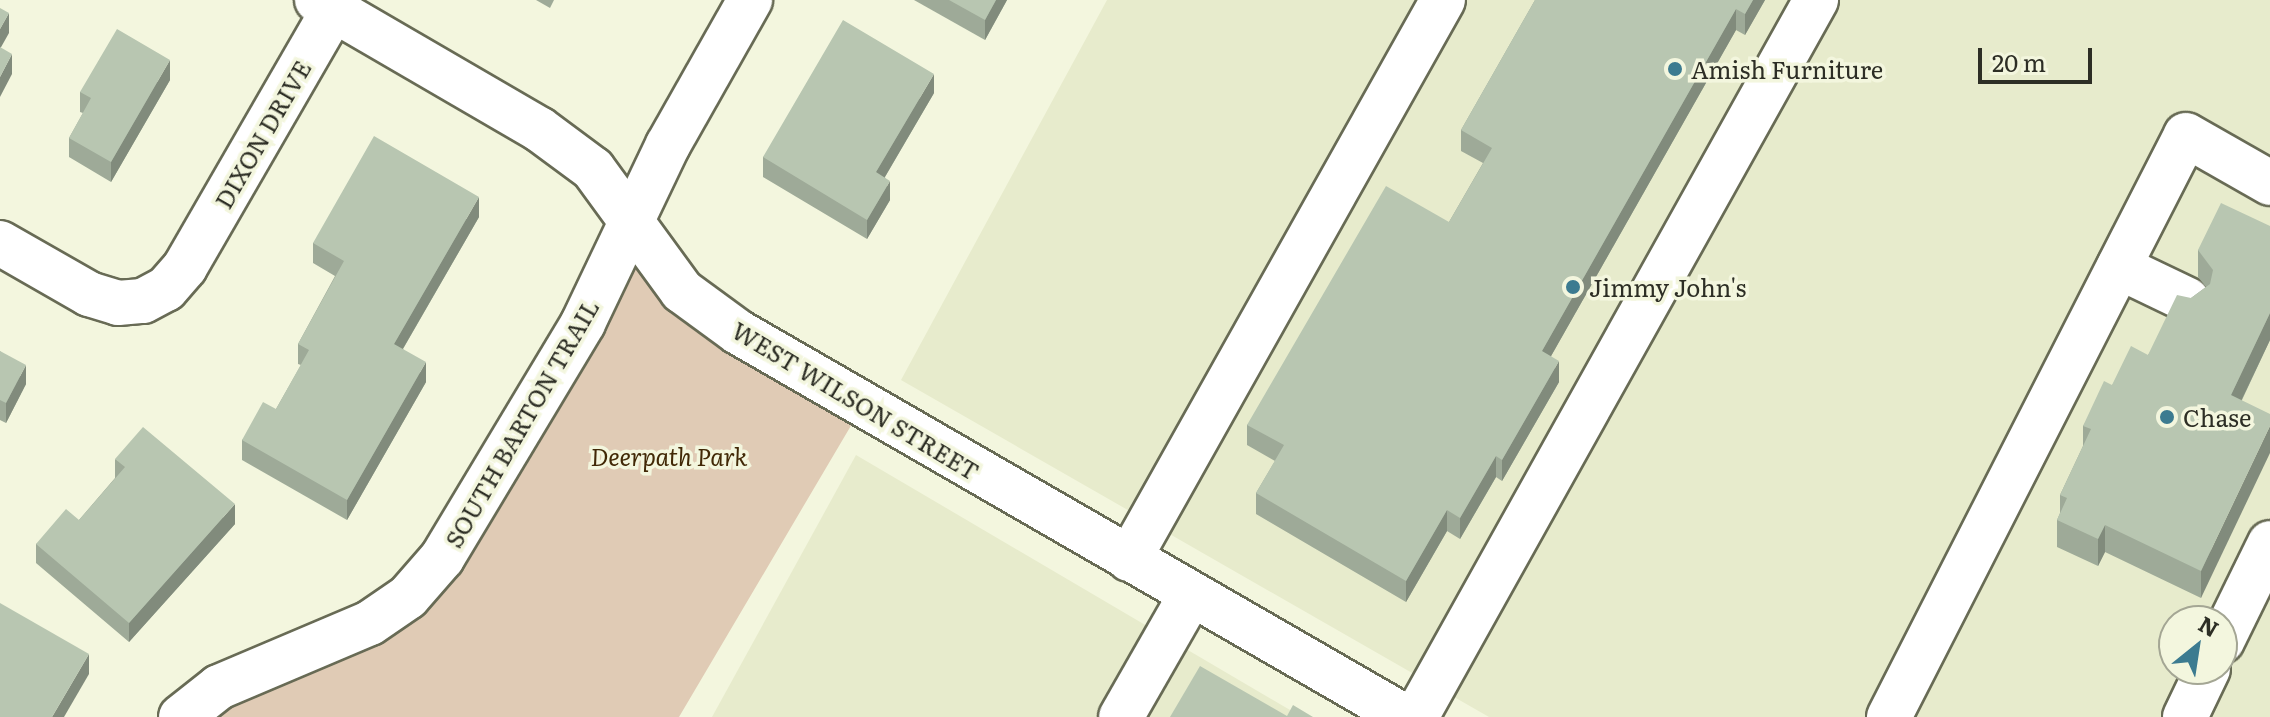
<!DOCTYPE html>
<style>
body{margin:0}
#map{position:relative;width:2270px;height:717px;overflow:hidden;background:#f3f6de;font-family:Literata,serif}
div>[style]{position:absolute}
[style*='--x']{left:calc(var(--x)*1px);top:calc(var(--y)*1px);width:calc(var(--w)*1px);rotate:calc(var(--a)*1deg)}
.built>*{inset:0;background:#e7ebcc}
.green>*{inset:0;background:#e0cbb5}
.roads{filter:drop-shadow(2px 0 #686b55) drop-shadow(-2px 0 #686b55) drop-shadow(0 2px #686b55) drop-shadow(0 -2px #686b55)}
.minor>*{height:44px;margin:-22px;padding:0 22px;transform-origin:22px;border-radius:22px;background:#fff}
.wall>*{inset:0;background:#9eaa98}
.shaded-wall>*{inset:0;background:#818b7c}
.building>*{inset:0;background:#b8c6b1}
.dots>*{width:22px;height:22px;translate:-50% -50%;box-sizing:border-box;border:4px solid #f3f6de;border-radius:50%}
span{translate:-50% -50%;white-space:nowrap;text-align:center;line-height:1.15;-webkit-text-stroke:7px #f3f6de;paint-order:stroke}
.poi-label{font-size:24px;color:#2d2e25}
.left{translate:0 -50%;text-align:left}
.street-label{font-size:24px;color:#2d2e25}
.park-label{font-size:24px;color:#412806;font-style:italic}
.north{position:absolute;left:2158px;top:605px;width:80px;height:80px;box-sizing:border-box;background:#f3f6de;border:2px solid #a4a694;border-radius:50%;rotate:30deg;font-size:22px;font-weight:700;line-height:32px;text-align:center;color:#2d2e25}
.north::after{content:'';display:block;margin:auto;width:28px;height:36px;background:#3c7b90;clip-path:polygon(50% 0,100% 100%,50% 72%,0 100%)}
.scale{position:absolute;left:1978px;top:48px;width:114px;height:36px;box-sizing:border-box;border:4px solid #2d2e25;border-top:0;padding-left:10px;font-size:24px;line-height:28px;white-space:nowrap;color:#2d2e25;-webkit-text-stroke:6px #f3f6de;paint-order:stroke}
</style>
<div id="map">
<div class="built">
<div style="clip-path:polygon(evenodd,1107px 0,2270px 0,2270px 717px,1489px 717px,901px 380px,1107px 0,2174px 621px,2222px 621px,2222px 669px,2174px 669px,2174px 621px)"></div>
<div style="clip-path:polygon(856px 455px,1302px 717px,712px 717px)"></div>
</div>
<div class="green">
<div style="clip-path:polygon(631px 224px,862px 407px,679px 717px,181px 717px,408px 597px)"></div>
</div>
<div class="roads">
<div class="minor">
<div style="--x:317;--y:0;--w:257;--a:30.2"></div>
<div style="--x:539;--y:129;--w:67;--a:36.5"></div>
<div style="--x:593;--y:169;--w:151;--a:53.9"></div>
<div style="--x:682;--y:291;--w:69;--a:36.2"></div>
<div style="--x:738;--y:332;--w:770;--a:29.99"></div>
<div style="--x:0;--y:243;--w:103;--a:29.8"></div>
<div style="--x:89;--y:294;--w:30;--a:17"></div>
<div style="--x:118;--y:303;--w:25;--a:-5"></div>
<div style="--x:143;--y:301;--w:26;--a:-28"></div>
<div style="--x:166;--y:289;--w:29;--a:-49"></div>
<div style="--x:185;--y:267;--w:308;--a:-60"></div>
<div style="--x:2119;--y:267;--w:76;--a:25.6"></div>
<div style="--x:1129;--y:559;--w:641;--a:-60.68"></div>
<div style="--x:2222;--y:641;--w:109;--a:-63.9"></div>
<div style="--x:181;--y:717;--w:48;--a:-38.3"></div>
<div style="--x:219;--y:687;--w:164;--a:-23"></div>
<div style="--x:370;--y:623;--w:46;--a:-34.4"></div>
<div style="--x:408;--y:597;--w:52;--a:-48.9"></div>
<div style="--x:442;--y:558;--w:274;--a:-59"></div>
<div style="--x:583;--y:323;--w:197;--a:-64.5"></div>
<div style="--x:668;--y:145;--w:167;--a:-60.5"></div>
<div style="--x:1121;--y:717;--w:141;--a:-60.2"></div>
<div style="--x:1416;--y:717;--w:821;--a:-60.84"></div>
<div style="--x:1889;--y:717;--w:653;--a:-62.96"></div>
<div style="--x:2186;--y:135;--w:97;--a:29.7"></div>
<div style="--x:2185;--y:717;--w:53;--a:-64.4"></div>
</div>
</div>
<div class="wall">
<div style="clip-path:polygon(536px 0,554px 0,550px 8px)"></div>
<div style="clip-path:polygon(914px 0,1007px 0,985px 40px)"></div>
<div style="clip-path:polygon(1535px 0,1765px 0,1745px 35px,1736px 30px,1551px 356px,1559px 382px,1502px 481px,1496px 477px,1460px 539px,1447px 531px,1406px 602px,1256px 514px,1256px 493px,1275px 461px,1247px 445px,1247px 425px,1449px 222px,1483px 163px,1461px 151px,1461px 130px)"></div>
<div style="clip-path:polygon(170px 80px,111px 182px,69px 157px,69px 138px,83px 113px,80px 112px,80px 92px)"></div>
<div style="clip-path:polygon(934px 93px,885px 177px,890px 200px,867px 239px,763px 177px,763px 157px)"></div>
<div style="clip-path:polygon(479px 217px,403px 349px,426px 382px,347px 520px,242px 460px,242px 440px,276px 409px,301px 365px,298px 364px,298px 344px,335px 276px,313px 263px,313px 243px)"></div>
<div style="clip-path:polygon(2270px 226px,2270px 340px,2242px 400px,2201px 598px,2105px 552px,2098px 566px,2057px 547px,2057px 520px,2060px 513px,2060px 495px,2083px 446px,2083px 426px,2112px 385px,2148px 355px,2191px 298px,2206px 287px,2198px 277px,2198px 250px)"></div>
<div style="clip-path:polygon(0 351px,26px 384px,6px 423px,0 420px)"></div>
<div style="clip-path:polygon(115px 459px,235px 524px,129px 642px,36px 563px,36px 544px,79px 520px,115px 478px)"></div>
</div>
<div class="shaded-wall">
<div style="clip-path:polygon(996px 0,1007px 0,985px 40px,985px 20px)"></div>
<div style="clip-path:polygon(1753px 0,1765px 0,1745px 35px,1745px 14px)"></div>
<div style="clip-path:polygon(1736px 9px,1736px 30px,1542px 372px,1542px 351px)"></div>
<div style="clip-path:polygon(9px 13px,9px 33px,0 49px,0 29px)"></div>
<div style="clip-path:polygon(12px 54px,12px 74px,0 97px,0 77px)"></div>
<div style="clip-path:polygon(170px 60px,170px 80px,111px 182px,111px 162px)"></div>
<div style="clip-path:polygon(934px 74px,934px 93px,876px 192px,876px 172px)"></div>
<div style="clip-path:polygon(890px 181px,890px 200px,867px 239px,867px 220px)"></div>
<div style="clip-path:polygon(479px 197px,479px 217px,394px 364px,394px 344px)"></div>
<div style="clip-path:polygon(2270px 313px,2270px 340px,2231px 422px,2231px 395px)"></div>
<div style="clip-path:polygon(1559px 361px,1559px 382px,1502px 481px,1502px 460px)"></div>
<div style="clip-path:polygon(426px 362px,426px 382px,347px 520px,347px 500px)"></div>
<div style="clip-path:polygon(26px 365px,26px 384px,6px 423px,6px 403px)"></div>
<div style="clip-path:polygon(2270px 426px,2270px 453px,2201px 598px,2201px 571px)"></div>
<div style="clip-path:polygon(1496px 456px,1496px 477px,1460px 539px,1460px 518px)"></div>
<div style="clip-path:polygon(235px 504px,235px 524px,129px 642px,129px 623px)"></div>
<div style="clip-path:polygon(1447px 510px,1447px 531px,1406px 602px,1406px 581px)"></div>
<div style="clip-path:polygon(2105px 525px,2105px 552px,2098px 566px,2098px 539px)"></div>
<div style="clip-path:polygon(89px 654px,89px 674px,64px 717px,52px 717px)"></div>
</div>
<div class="building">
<div style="clip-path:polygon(949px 0,996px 0,985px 20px)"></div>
<div style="clip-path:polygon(1535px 0,1753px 0,1745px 14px,1736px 9px,1542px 351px,1559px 361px,1502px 460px,1496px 456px,1460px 518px,1447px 510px,1406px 581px,1256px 493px,1284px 445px,1247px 425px,1386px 186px,1449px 222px,1492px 148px,1461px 130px)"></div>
<div style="clip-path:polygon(0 8px,9px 13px,0 29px)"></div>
<div style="clip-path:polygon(843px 20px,934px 74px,876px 172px,890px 181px,867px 220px,763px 157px)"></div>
<div style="clip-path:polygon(117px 29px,170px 60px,111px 162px,69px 138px,91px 98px,80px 92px)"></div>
<div style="clip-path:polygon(0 47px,12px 54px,0 77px)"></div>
<div style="clip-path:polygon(374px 136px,479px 197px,394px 344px,426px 362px,347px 500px,242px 440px,263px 402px,276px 409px,309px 350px,298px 344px,344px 261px,313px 243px)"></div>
<div style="clip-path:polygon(2221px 203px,2270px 226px,2270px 313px,2231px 395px,2270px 414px,2270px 426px,2201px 571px,2105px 525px,2098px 539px,2057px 520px,2067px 498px,2060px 495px,2091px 429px,2083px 426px,2104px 381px,2112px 385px,2131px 346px,2148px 355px,2177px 295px,2191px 298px,2210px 284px,2213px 270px,2198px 250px)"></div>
<div style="clip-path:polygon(0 351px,26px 365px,6px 403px,0 400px)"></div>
<div style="clip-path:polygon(143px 427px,235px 504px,129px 623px,36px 544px,66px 509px,79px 520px,125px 467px,115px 459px)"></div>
<div style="clip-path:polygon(0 603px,89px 654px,52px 717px,0 717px)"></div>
<div style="clip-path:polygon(1200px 666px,1287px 716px,1293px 705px,1313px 717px,1170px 717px)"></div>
</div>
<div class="dots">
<div style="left:1675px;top:69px;background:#3c7b90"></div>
<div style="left:1573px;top:287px;background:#3c7b90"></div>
<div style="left:2167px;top:417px;background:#3c7b90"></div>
</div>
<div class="poi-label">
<span class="left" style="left:1691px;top:69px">Amish Furniture</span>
<span class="left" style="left:1589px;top:287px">Jimmy John's</span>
<span class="left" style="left:2183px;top:417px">Chase</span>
</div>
<div class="street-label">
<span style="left:262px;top:134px;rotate:-60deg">DIXON DRIVE</span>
<span style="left:856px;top:400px;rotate:31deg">WEST WILSON STREET</span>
<span style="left:521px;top:423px;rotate:-60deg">SOUTH BARTON TRAIL</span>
</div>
<div class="park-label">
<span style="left:669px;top:456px">Deerpath Park</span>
</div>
<div class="north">N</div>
<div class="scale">20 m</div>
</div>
